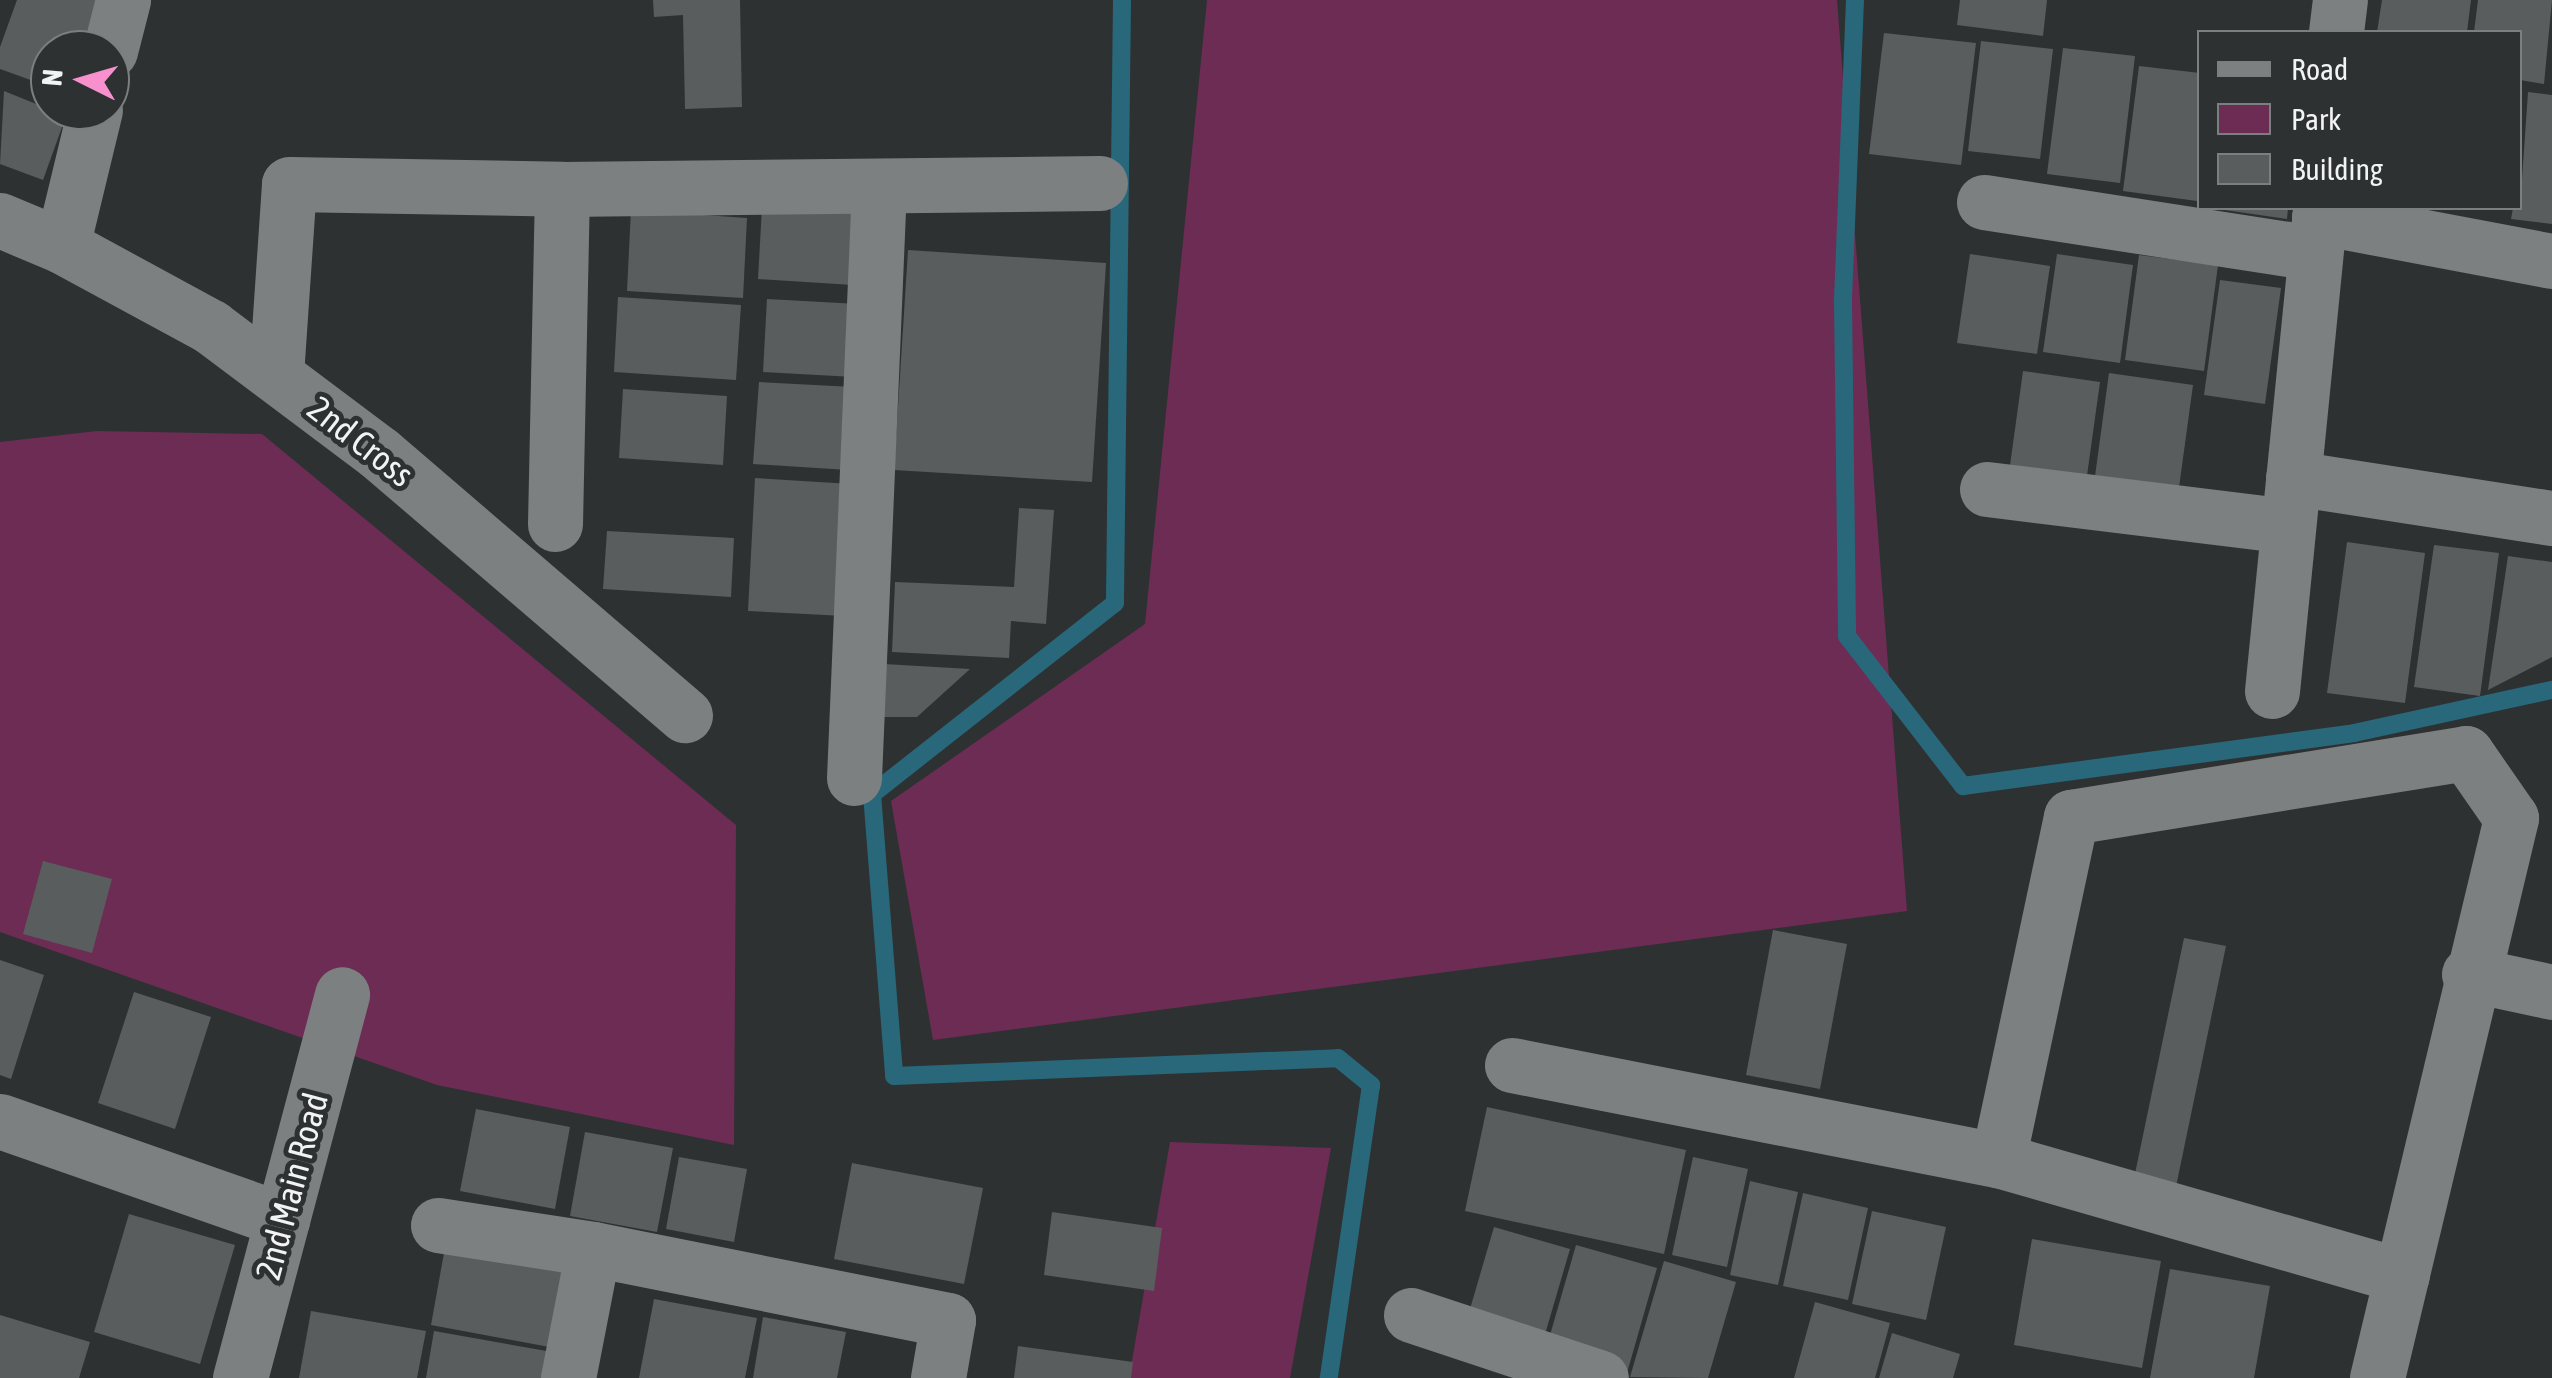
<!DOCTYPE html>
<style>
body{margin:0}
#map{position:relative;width:2552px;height:1378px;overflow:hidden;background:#2e3132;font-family:"Asap Condensed",sans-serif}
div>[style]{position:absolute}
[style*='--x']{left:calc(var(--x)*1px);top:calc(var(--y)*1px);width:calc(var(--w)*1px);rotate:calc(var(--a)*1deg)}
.green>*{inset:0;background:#6d2c54}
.stream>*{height:18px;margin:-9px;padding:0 9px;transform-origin:9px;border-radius:9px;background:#28687a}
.building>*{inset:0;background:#595d5e}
.minor>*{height:55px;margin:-27.5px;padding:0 27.5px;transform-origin:27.5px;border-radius:27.5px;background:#7d8081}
span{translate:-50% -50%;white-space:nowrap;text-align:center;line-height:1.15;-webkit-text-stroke:10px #2e3132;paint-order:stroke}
.street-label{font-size:35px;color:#f2f3f4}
.legend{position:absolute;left:2197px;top:30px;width:325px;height:180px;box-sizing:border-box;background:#2e3132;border:2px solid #7c7f80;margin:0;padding:12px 18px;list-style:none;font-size:30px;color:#f2f3f4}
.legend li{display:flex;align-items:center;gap:20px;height:50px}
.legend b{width:50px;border:2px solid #7c7f80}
.north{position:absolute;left:30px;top:30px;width:100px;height:100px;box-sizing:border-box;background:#2e3132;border:2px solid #7c7f80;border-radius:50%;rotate:275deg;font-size:28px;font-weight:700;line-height:40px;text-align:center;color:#f2f3f4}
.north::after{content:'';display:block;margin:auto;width:35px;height:45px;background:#f790cd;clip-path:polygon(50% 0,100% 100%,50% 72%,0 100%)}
</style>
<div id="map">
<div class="green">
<div style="clip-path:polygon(1207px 0,1837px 0,1907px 911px,933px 1040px,891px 801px,1145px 624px)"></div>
<div style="clip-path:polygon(97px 431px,262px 434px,736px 825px,734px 1145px,437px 1085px,0 932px,0 442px)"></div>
<div style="clip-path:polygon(1170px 1142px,1331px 1148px,1290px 1378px,1129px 1378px)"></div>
</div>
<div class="stream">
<div style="--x:1122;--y:0;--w:603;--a:90.67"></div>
<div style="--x:1115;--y:603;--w:309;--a:141.8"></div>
<div style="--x:872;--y:794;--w:283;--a:85.5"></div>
<div style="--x:894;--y:1076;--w:444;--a:-2.3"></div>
<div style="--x:1338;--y:1058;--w:43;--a:39.3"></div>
<div style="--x:1371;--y:1085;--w:296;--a:98.2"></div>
<div style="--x:1855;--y:0;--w:301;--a:92.3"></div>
<div style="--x:1843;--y:301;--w:335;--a:89.3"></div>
<div style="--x:1847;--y:636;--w:190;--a:52.3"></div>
<div style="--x:1963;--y:786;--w:395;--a:-7.7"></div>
<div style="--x:2354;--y:733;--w:203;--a:-12.3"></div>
</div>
<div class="building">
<div style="clip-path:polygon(17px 0,101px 0,83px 50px,50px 50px,50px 87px,0 69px,0 47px)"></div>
<div style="clip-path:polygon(653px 0,740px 0,742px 107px,685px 109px,683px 15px,654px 17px)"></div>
<div style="clip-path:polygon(1960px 0,2047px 0,2043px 36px,1957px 25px)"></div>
<div style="clip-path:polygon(2382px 0,2471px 0,2467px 32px,2377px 32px)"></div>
<div style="clip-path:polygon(2478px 0,2552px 0,2544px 84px,2520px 80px,2520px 32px,2474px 32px)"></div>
<div style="clip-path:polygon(1884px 33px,1976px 43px,1961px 165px,1869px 154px)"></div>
<div style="clip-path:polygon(1981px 41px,2053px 49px,2040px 159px,1968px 151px)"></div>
<div style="clip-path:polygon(2063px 48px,2135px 56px,2120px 183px,2047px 174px)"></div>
<div style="clip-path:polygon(2139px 66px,2200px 73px,2197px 201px,2123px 191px)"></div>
<div style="clip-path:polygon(4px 91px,66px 116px,43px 180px,0 164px)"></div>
<div style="clip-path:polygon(2528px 92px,2552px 95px,2552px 224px,2511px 219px,2513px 208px,2520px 208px)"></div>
<div style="clip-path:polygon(762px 207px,857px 212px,853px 285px,758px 279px)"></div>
<div style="clip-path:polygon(2211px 208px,2288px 208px,2287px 219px)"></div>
<div style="clip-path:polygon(631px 210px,747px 218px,743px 298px,627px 291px)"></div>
<div style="clip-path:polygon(908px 250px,1106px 263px,1092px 482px,894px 470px)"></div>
<div style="clip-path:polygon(1970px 254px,2050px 266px,2037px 354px,1957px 343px)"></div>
<div style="clip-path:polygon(2057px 254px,2133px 265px,2120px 363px,2043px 352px)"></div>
<div style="clip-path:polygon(2139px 255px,2218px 265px,2204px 371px,2125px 360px)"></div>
<div style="clip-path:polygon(2220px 280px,2281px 288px,2265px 404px,2204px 395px)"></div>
<div style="clip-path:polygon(618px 297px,741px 305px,736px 380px,614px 372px)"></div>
<div style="clip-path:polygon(767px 299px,858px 304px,854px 377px,763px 372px)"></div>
<div style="clip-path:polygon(2023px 371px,2100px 382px,2085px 490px,2008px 480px)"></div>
<div style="clip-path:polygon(2109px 373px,2193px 385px,2177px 502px,2093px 491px)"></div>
<div style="clip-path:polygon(759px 382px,853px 387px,848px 470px,753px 464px)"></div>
<div style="clip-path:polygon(623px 389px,727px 396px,723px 465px,619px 458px)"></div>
<div style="clip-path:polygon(755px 478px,851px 484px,844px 616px,748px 611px)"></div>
<div style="clip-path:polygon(1019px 508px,1054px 510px,1046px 624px,1011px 621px,1009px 658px,892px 652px,895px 582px,1014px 587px)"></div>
<div style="clip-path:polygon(607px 531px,734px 538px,731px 597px,603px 589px)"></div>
<div style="clip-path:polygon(2347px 542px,2425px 553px,2405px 703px,2327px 693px)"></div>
<div style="clip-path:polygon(2434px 545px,2499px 553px,2480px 696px,2414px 687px)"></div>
<div style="clip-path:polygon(2508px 556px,2552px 562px,2552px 657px,2488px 690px)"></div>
<div style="clip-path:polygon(884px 664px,970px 669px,917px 717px,880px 717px)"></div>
<div style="clip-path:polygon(43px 861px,112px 879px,92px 953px,23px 934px)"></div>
<div style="clip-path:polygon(1773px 930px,1847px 944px,1820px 1089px,1746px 1075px)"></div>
<div style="clip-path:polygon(2184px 938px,2226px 946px,2173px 1201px,2131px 1193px)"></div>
<div style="clip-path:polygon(0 960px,44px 975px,11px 1079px,0 1075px)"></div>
<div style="clip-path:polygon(134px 992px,211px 1017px,175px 1129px,98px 1103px)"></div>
<div style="clip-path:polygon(1487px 1107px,1686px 1150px,1664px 1254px,1465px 1211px)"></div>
<div style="clip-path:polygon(476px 1109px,570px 1127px,555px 1209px,460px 1191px)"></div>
<div style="clip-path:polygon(585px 1132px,673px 1148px,657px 1232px,570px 1216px)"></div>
<div style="clip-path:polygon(679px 1157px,747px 1169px,734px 1242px,666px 1229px)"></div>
<div style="clip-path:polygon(1693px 1157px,1748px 1169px,1727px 1267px,1672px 1255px)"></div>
<div style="clip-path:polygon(852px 1163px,983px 1188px,964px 1284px,834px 1259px)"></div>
<div style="clip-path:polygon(1750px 1181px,1798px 1192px,1778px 1285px,1730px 1275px)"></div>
<div style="clip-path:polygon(1803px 1193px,1868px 1208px,1848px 1300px,1783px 1286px)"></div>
<div style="clip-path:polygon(1872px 1211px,1946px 1227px,1926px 1320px,1852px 1304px)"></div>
<div style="clip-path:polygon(1052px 1212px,1162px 1228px,1154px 1291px,1044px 1275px)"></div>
<div style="clip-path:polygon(129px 1214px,235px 1245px,200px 1364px,94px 1332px)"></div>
<div style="clip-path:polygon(1494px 1227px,1570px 1249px,1541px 1348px,1465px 1326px)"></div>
<div style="clip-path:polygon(2032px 1239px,2161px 1261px,2142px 1368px,2014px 1345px)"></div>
<div style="clip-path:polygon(446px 1242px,575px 1265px,560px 1349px,431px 1325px)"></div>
<div style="clip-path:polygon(1576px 1245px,1657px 1268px,1627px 1373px,1546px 1349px)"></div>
<div style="clip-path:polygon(1664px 1261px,1736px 1282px,1708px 1378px,1630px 1377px)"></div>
<div style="clip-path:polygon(2170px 1269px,2270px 1286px,2254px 1378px,2150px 1378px)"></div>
<div style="clip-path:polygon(654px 1299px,757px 1318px,745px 1378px,639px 1378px)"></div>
<div style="clip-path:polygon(1815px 1302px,1890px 1323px,1875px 1378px,1794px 1378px)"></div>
<div style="clip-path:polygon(311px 1311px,426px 1331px,417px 1378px,299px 1378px)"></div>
<div style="clip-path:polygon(0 1315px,90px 1342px,79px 1378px,0 1378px)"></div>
<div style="clip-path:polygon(763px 1317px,846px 1332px,837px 1378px,753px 1378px)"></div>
<div style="clip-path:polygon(434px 1331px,558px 1353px,553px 1378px,426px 1378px)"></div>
<div style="clip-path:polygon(1892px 1333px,1960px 1354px,1953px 1378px,1879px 1378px)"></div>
<div style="clip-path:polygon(1018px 1346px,1133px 1362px,1131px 1378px,1014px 1378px)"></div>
</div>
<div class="minor">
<div style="--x:2336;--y:32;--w:32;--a:-83"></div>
<div style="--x:110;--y:51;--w:53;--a:-75.7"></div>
<div style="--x:1984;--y:202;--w:335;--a:8.8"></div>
<div style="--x:2319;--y:217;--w:237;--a:10.7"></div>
<div style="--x:0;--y:220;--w:67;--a:22.8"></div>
<div style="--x:62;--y:246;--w:170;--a:28.5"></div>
<div style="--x:211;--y:327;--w:210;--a:36.9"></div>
<div style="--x:379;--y:453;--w:403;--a:40.6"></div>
<div style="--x:62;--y:246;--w:140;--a:-76.4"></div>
<div style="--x:276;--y:375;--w:191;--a:-86.1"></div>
<div style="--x:289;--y:184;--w:273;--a:1"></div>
<div style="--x:562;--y:189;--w:538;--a:-0.64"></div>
<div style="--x:2293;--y:478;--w:262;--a:8.8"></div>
<div style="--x:1987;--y:489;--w:302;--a:7"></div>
<div style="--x:555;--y:524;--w:335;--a:-88.8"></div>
<div style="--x:2272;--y:691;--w:485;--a:-84.3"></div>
<div style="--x:854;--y:778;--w:592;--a:-87.58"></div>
<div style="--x:2469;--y:974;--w:85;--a:12.2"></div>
<div style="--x:1512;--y:1065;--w:495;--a:11.1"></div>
<div style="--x:1998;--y:1160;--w:420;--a:16"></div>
<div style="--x:0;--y:1121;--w:299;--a:19.3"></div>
<div style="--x:1998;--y:1160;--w:351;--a:-78"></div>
<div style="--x:2071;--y:817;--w:400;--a:-9.2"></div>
<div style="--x:2466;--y:753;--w:79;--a:55.3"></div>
<div style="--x:438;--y:1225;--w:157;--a:8.8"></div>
<div style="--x:593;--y:1249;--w:362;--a:11.3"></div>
<div style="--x:948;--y:1320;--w:59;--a:99.8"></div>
<div style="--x:1411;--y:1315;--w:200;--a:18.3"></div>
<div style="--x:240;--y:1378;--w:397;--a:-75.1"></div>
<div style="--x:568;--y:1378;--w:131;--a:-79"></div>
<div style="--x:2377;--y:1378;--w:576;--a:-76.54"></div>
</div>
<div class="street-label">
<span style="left:361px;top:441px;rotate:38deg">2nd Cross</span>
<span style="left:291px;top:1186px;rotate:-75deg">2nd Main Road</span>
</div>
<ul class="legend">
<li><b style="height:12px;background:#7d8081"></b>Road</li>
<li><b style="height:28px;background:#6d2c54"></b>Park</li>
<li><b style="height:28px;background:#595d5e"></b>Building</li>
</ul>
<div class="north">N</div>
</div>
